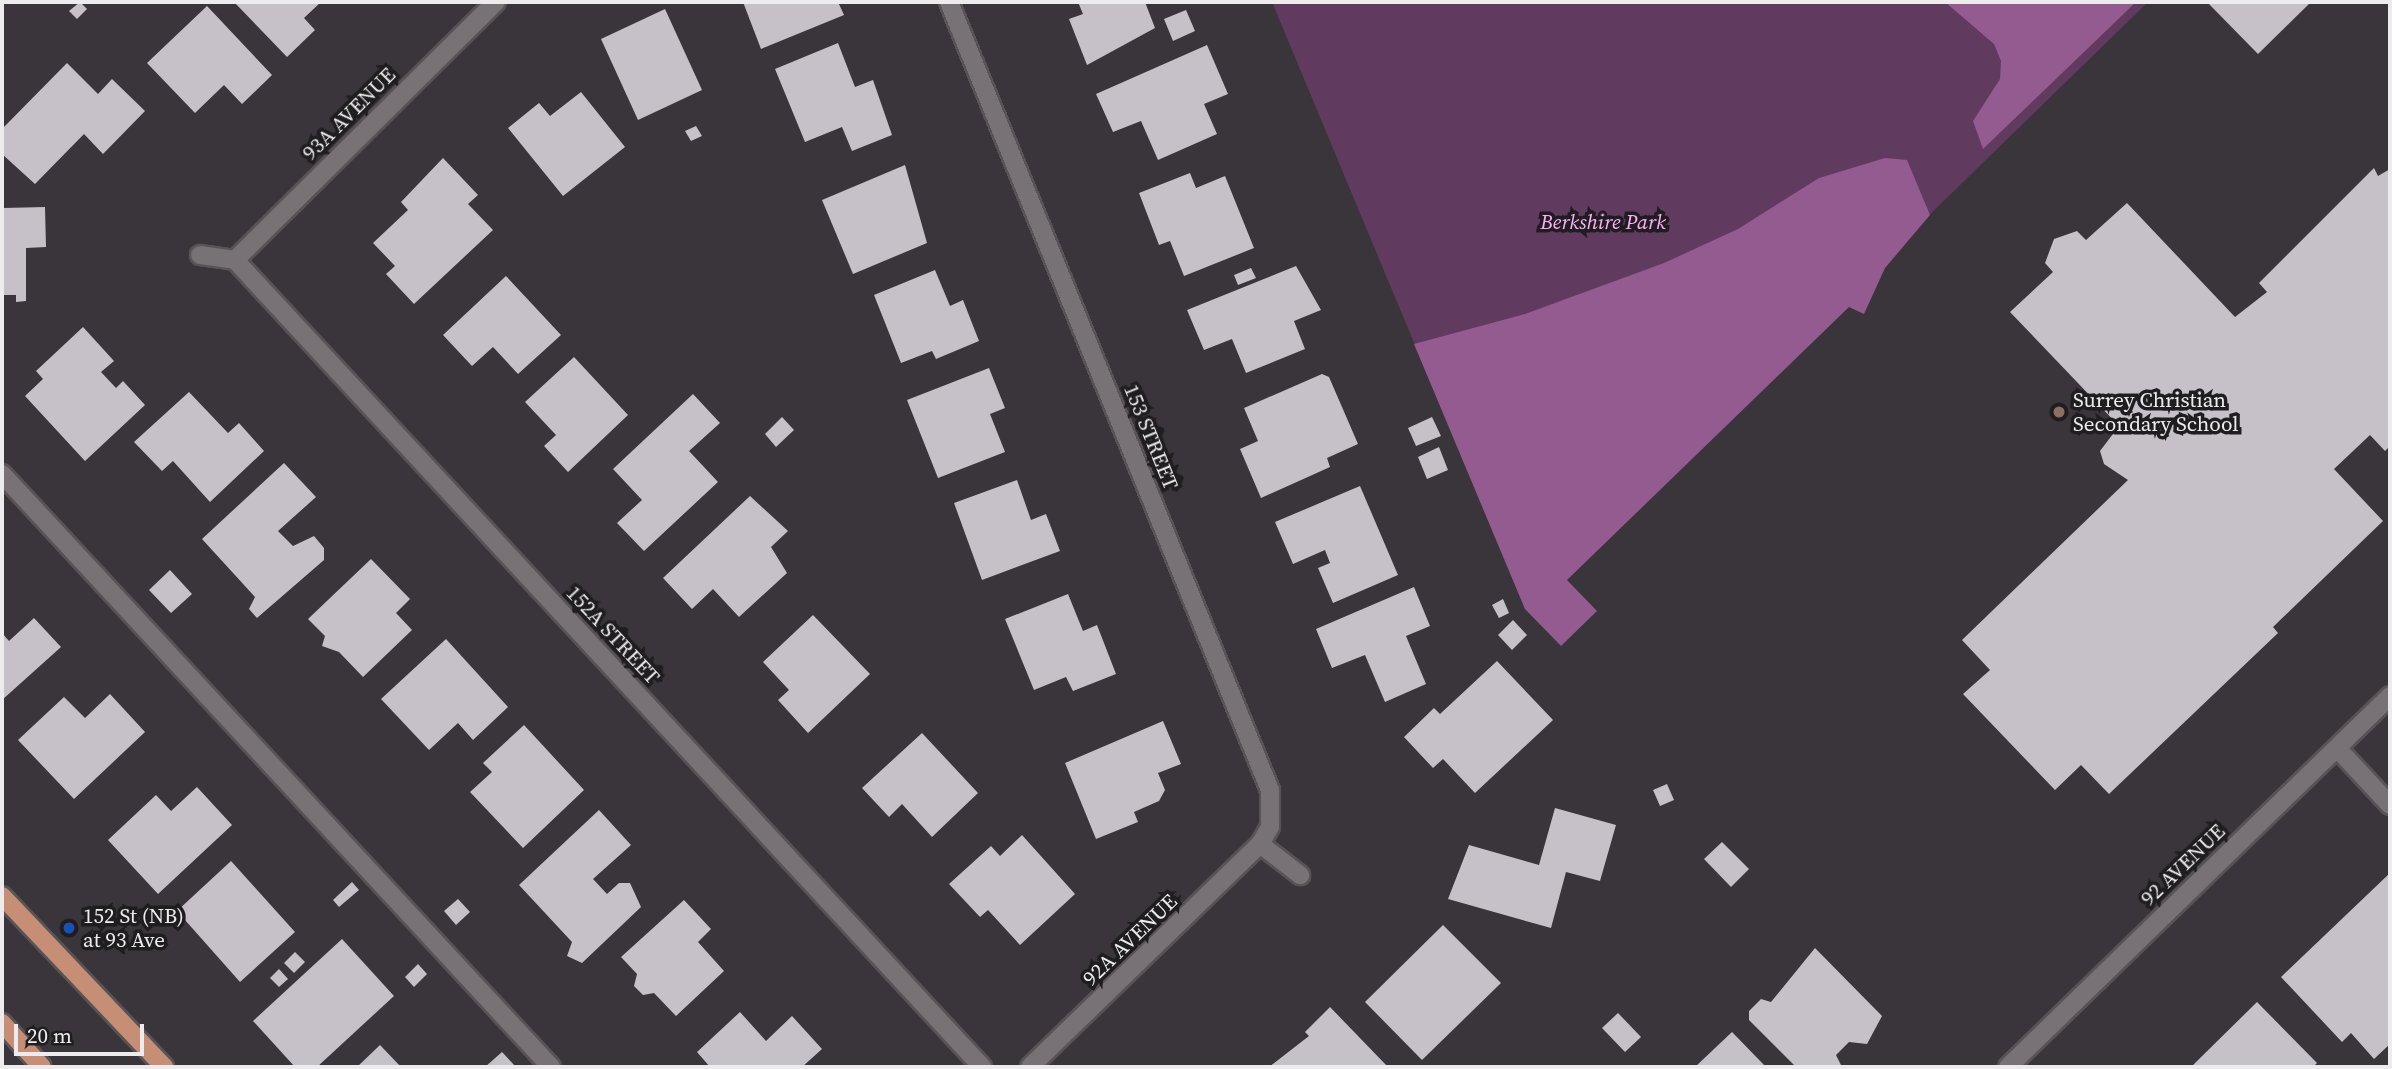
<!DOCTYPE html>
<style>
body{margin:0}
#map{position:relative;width:2392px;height:1069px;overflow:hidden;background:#3a353a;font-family:"Source Serif 4",serif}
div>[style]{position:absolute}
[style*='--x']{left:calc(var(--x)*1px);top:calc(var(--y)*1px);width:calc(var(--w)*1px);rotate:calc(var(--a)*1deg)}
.green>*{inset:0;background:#613a5f}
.forest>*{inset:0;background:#935b8f}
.building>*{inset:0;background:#c6c1c8}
.roads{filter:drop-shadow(2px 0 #575356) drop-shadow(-2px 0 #575356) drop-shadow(0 2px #575356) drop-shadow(0 -2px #575356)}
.minor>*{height:18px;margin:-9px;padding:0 9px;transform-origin:9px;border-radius:9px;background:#787277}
.major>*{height:18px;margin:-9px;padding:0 9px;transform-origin:9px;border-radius:9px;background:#c58e75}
.dots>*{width:19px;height:19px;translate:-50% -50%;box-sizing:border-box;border:4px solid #201d20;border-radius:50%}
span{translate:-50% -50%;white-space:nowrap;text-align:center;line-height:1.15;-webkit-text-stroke:7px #201d20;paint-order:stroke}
.street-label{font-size:21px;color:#eeebee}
.park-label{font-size:21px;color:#ffaef9;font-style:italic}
.poi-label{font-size:21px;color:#eeebee}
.left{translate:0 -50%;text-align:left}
.frame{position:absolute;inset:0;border:4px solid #eeebee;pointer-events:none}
.scale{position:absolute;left:14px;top:1024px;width:130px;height:32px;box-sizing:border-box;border:4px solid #eeebee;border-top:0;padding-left:9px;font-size:21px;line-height:24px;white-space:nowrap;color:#eeebee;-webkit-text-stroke:5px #201d20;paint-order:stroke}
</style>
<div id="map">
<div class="green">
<div style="clip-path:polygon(1272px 2px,2148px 2px,1525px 609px)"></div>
</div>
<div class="forest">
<div style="clip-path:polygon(1945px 2px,2136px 2px,1983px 149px,1973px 121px,2000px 79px,2001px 61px,1994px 44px)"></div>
<div style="clip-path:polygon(1885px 158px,1907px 160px,1930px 215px,1885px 268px,1864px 314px,1849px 307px,1567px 580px,1597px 611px,1561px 646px,1525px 609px,1414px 344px,1525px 314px,1664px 263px,1738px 229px,1819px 178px)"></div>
</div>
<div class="building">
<div style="clip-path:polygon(80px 2px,87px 9px,77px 19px,69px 11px)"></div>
<div style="clip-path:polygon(234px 2px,321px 2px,304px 18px,315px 30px,287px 57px)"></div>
<div style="clip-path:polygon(743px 2px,838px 2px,844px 15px,761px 49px)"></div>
<div style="clip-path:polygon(1078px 2px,1145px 2px,1155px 28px,1087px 65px,1069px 19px,1083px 14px)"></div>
<div style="clip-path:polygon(2207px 2px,2311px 2px,2258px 54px)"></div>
<div style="clip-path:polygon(207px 6px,272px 75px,242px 104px,224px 85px,195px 113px,147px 63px)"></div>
<div style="clip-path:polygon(665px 9px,702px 90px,638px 120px,601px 39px)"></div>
<div style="clip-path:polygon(1186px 10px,1195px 31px,1173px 41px,1164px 19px)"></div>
<div style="clip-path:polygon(838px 43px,855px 87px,873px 80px,892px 135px,852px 151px,842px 127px,805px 142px,775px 69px)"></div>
<div style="clip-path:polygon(1207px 45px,1228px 94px,1204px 104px,1217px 134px,1158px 160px,1141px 121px,1113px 132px,1096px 94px)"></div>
<div style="clip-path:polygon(67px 63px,98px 94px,112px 79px,145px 111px,103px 154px,84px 134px,35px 184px,2px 154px,2px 129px)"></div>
<div style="clip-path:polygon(581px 92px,625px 147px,563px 196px,508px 128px,539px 103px,550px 116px)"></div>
<div style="clip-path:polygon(696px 126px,702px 136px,691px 141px,685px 131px)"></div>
<div style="clip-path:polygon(443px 158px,478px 195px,468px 204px,493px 230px,414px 304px,386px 274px,395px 266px,373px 243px,408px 210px,401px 202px)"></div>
<div style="clip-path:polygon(905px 165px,927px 243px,853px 274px,822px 200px)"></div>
<div style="clip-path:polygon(2374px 168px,2378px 176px,2390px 169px,2390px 446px,2385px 451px,2370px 435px,2334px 469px,2383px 521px,2273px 627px,2278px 633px,2109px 794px,2081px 765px,2055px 790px,1963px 694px,1990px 670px,1962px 640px,2128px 480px,2104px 464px,2100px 451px,2119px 426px,2010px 312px,2053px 272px,2045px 263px,2054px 239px,2077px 231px,2086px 240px,2127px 203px,2235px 317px,2267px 292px,2259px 283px)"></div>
<div style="clip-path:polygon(1190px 173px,1196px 188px,1225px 176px,1254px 248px,1184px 276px,1170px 241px,1159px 245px,1139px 193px)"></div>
<div style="clip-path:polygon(45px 207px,46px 247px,26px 248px,26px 301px,16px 302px,16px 295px,2px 295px,3px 208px)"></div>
<div style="clip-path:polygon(1296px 266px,1321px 310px,1294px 321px,1305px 349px,1246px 373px,1232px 339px,1204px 350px,1187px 310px)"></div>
<div style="clip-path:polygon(1251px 268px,1256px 278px,1238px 285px,1234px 275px)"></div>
<div style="clip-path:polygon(935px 270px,950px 306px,963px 300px,979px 341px,936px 359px,932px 351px,901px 363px,874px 295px)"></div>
<div style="clip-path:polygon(506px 276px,561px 335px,518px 374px,493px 347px,472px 366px,443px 335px)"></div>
<div style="clip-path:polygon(83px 327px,114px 361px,101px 372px,116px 388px,123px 381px,145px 405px,85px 461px,25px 396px,43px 379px,36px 371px)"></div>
<div style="clip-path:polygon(574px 357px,628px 415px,568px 472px,544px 446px,556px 435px,525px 402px)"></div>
<div style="clip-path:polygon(989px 368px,1005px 408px,990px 414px,1005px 452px,938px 478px,907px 400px)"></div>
<div style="clip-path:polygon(1322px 374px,1329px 377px,1358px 444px,1327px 458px,1330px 467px,1261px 498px,1240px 449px,1258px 441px,1244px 408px)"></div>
<div style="clip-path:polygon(189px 392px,228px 433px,239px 423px,264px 451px,210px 502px,173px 461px,162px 471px,134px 442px)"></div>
<div style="clip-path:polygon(693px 394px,720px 423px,689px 451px,718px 482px,644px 551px,617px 523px,642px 500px,613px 469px)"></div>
<div style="clip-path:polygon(782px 417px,794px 430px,776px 447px,765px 434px)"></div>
<div style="clip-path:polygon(1432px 417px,1441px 436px,1416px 446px,1408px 428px)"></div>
<div style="clip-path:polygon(1439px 447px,1448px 470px,1427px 479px,1418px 457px)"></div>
<div style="clip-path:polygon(284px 463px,316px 497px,278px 531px,293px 546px,314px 536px,324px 548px,324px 560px,257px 618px,249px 609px,255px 597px,202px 539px)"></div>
<div style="clip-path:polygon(1017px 480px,1031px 520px,1046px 514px,1060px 551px,982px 580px,954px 503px)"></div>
<div style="clip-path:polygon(1360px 486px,1398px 575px,1333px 603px,1318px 568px,1330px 563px,1325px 550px,1293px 564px,1275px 522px)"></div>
<div style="clip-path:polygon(750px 496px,788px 531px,771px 547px,787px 573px,739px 617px,713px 589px,692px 609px,663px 578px)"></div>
<div style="clip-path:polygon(371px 559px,410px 599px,396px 613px,412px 630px,363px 677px,339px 652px,322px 646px,325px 636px,308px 619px)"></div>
<div style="clip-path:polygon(170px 570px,192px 594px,171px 613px,149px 590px)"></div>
<div style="clip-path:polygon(1414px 587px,1430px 626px,1406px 636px,1426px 684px,1385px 702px,1365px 655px,1332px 668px,1316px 629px)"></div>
<div style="clip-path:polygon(1068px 594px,1083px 631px,1097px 625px,1116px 674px,1073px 691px,1066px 677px,1034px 690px,1005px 619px)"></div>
<div style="clip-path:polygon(1503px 599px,1509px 613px,1499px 618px,1492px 605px)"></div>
<div style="clip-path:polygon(813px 615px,870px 674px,808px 733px,778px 700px,789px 690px,763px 662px)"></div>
<div style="clip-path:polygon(34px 618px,61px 647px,2px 700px,2px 633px,9px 641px)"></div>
<div style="clip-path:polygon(1513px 620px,1527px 635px,1512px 650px,1498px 635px)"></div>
<div style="clip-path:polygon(446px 639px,508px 707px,473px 740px,458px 723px,429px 750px,381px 699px)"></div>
<div style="clip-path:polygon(1497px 661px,1553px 720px,1475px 793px,1443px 759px,1433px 768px,1404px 737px,1434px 708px,1440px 714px)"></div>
<div style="clip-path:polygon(110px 694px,145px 732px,74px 799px,18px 740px,64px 697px,85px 718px)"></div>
<div style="clip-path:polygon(1163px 721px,1181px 764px,1158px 773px,1165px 790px,1159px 801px,1134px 812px,1138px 822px,1096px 839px,1065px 763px)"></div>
<div style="clip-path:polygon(524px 725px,584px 790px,523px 848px,470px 792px,492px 772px,483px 763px)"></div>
<div style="clip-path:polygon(922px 733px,978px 793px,932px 837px,902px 804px,889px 817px,862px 788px)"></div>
<div style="clip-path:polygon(1667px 784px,1674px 800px,1660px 806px,1653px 790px)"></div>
<div style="clip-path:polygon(197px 787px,232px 825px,158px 894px,108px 840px,156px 795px,171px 811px)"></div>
<div style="clip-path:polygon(1555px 808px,1616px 825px,1600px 881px,1566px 872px,1551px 928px,1448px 899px,1469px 845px,1539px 865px)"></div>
<div style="clip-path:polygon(599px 810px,631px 845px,593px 879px,607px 894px,619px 883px,630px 883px,641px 907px,582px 963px,567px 956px,572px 942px,519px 885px)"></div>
<div style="clip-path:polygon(1022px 835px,1075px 894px,1020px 945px,988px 910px,980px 917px,949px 884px,991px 846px,1000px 856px)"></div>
<div style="clip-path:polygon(1722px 842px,1749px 869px,1731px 887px,1704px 859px)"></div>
<div style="clip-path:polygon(231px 861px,295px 932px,240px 982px,177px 911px)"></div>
<div style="clip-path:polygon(2390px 873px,2390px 1044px,2374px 1059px,2351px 1033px,2342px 1042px,2281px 977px)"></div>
<div style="clip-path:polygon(352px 882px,359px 890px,339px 907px,333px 900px)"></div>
<div style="clip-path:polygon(458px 899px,470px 912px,456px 925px,444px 911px)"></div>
<div style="clip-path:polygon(684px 900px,711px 929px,698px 942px,724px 971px,676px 1016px,654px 993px,643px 995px,634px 986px,637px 974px,621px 957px)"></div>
<div style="clip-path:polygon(1443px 925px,1501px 983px,1422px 1060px,1365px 1002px)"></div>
<div style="clip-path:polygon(342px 939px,394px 996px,317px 1067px,295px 1067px,253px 1021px)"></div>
<div style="clip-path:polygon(1815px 948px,1882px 1016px,1867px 1044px,1849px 1042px,1836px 1055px,1842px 1067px,1796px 1067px,1749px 1020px,1749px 1011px,1761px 999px,1771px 1002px)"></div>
<div style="clip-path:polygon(295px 952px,305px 962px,294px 973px,284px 963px)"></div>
<div style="clip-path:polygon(418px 964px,427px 974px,414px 987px,405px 977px)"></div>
<div style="clip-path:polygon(279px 969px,288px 979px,279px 987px,270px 978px)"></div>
<div style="clip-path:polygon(2257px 1002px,2317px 1063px,2313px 1067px,2191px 1067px)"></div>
<div style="clip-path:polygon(1330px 1007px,1388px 1067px,1269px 1067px,1309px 1036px,1305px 1032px)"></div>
<div style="clip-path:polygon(740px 1012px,766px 1041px,792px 1016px,822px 1049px,802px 1067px,710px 1067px,697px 1052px)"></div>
<div style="clip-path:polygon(1618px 1013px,1641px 1037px,1625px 1052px,1602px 1028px)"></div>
<div style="clip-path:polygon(1732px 1032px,1766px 1067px,1695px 1067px)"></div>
<div style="clip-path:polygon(380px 1045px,401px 1067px,357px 1067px)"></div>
<div style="clip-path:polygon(502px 1052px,516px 1067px,485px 1067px)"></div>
</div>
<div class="roads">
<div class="minor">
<div style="--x:949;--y:2;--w:851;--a:67.84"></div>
<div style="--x:1270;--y:790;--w:37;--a:90"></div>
<div style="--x:1270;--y:827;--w:20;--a:120"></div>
<div style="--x:1260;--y:844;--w:51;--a:37.8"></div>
<div style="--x:200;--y:255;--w:35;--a:8"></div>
<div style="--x:235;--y:260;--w:1100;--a:47.21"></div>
<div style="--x:235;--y:260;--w:367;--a:-44.7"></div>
<div style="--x:2;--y:474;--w:808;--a:47.21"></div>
<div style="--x:2337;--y:748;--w:78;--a:47.1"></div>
<div style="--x:1030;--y:1067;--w:320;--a:-44.1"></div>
<div style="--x:2008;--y:1067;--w:533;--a:-44.16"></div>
</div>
<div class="major">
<div style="--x:2;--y:896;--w:236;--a:46.5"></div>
<div style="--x:2;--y:1023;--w:59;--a:47.7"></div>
</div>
</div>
<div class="dots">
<div style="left:2059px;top:412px;background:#8d6e63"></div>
<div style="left:69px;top:928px;background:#1a4fb4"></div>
</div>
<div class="street-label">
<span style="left:349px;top:114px;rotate:-45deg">93A AVENUE</span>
<span style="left:1151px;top:437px;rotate:68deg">153 STREET</span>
<span style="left:613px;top:635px;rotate:47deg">152A STREET</span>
<span style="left:2183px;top:865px;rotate:-44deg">92 AVENUE</span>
<span style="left:1130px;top:940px;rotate:-44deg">92A AVENUE</span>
</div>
<div class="park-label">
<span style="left:1603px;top:222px">Berkshire Park</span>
</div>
<div class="poi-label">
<span class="left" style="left:2073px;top:412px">Surrey Christian<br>Secondary School</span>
<span class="left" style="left:83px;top:928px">152 St (NB)<br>at 93 Ave</span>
</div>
<div class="frame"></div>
<div class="scale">20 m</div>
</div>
